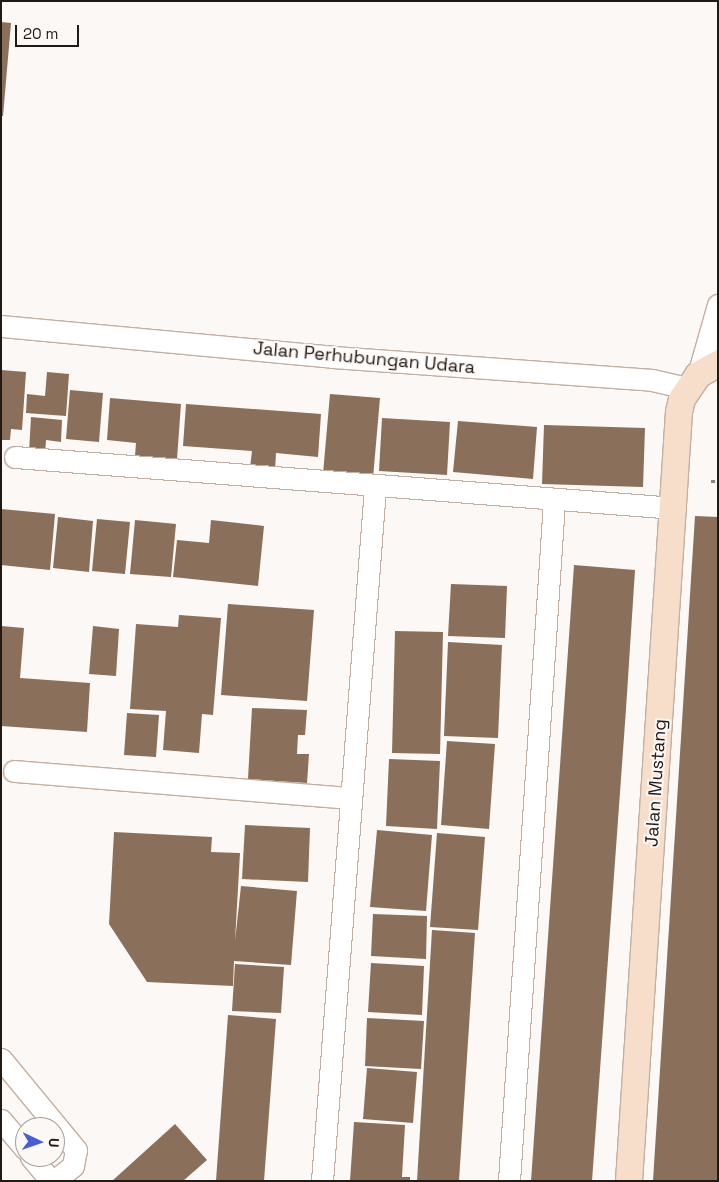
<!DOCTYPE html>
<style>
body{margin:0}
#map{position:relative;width:719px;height:1182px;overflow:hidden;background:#fcf8f5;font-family:"Space Grotesk",sans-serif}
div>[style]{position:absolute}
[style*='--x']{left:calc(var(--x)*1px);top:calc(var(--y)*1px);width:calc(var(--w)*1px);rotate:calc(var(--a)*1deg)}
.building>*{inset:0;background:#8a6f5a}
.path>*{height:3px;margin-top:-1.5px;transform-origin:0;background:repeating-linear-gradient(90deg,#89837f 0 4px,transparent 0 6.5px)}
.roads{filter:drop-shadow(1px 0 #c3afa1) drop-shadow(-1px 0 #c3afa1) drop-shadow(0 1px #c3afa1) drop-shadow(0 -1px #c3afa1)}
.minor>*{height:21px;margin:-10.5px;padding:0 10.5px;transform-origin:10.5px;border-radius:10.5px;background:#fff}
.major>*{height:26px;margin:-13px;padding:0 13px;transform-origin:13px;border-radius:13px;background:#f7decb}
span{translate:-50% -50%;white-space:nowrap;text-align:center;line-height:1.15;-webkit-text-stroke:4px #fcf8f5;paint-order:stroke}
.street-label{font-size:18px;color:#201914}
.frame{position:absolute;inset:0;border:2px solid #201914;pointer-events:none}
.north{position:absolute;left:15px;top:1117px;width:50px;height:50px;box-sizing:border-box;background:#fcf8f5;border:1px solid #a49f9b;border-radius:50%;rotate:93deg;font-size:14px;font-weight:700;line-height:20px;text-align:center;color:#201914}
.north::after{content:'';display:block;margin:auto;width:18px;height:22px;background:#455ed2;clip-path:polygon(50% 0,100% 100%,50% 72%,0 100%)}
.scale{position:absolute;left:15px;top:25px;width:64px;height:22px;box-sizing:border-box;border:2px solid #201914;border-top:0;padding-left:6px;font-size:15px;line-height:18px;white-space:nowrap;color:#201914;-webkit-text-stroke:4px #fcf8f5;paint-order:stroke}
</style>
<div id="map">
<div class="building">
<div style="clip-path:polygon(1px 22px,11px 23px,3px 116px,1px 116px)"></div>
<div style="clip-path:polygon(1px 370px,26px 372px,22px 430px,11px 429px,10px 440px,1px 440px)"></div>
<div style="clip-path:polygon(47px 372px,69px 374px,66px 416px,26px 413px,27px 394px,45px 396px)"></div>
<div style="clip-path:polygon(70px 390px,103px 393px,99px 442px,66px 439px)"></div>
<div style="clip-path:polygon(330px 394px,380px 398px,373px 478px,323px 474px)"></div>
<div style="clip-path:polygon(110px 398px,181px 404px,177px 459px,135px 456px,136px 443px,107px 440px)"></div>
<div style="clip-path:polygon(186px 404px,321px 414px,318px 457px,276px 453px,275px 470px,250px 468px,252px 451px,183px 446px)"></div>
<div style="clip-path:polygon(31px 417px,62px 420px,61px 442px,46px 440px,45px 454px,29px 452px)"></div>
<div style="clip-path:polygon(382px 418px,450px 422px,447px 475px,379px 471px)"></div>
<div style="clip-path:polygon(458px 421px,537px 427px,533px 479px,453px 472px)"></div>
<div style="clip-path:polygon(544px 425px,645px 428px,643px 487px,542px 484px)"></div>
<div style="clip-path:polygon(1px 509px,55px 514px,50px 570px,1px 565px)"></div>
<div style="clip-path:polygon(695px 516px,718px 517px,718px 1181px,653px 1181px)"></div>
<div style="clip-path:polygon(58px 517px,93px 521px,89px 572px,53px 568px)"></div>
<div style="clip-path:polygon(97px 519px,130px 522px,125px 574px,92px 571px)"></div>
<div style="clip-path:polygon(135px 520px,176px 524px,171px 577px,130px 574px)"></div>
<div style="clip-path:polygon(211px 520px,264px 526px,258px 586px,173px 577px,177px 540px,209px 543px)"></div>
<div style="clip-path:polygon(574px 565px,635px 570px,626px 709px,592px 1181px,531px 1181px)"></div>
<div style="clip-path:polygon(451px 584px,507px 586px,505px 638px,448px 636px)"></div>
<div style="clip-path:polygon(228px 604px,314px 610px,307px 701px,221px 695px)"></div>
<div style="clip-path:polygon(179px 615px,221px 618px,213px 715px,202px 714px,199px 753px,163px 750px,166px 711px,130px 709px,136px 624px,178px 627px)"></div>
<div style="clip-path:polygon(1px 626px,24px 628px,20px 678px,90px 683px,87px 732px,1px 726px)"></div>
<div style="clip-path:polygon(93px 626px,119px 629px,116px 676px,89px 674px)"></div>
<div style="clip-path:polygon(395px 631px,443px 632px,440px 754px,392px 753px)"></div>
<div style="clip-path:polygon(448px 642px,502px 645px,498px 738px,444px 736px)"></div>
<div style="clip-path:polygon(252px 708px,307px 710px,305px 735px,298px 735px,297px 754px,309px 754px,307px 783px,248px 779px)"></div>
<div style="clip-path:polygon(127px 713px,159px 715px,156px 757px,124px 755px)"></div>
<div style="clip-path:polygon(447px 741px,495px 744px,489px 829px,441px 825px)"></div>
<div style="clip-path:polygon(389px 759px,440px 761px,437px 829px,386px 826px)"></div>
<div style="clip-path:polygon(245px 825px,310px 828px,308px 882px,242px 879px)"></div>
<div style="clip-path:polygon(377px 830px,432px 835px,426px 911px,370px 907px)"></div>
<div style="clip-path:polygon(114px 832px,212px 837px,211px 852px,240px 853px,235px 941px,241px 886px,297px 891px,291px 965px,234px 961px,233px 986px,147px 982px,109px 924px)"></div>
<div style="clip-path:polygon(437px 833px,485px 837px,478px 930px,430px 927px)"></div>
<div style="clip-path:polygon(373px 914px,427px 916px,426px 959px,371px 956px)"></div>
<div style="clip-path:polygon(432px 930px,475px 933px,459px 1181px,417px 1181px)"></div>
<div style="clip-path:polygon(371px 963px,424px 966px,422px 1015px,368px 1012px)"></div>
<div style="clip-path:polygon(235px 964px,284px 967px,281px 1013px,232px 1011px)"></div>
<div style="clip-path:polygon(228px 1015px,276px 1019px,264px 1181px,216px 1181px)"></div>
<div style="clip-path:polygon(367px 1018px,424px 1021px,421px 1069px,365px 1066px)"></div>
<div style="clip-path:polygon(367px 1068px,417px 1072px,413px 1123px,363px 1119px)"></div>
<div style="clip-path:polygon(354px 1122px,405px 1125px,402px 1177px,410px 1177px,410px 1181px,350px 1181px)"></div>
<div style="clip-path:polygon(175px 1124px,207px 1160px,183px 1181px,112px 1181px)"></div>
</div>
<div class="path">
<div style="--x:711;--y:481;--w:7;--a:0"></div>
</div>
<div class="roads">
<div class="minor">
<div style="--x:1;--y:326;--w:333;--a:5.3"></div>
<div style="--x:333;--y:357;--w:320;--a:4.1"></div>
<div style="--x:652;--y:380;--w:37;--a:13"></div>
<div style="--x:698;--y:375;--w:73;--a:-74.1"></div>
<div style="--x:15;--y:457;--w:662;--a:4.42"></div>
<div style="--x:14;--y:771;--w:337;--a:4.6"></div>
<div style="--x:1;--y:1059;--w:118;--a:50.5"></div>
<div style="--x:76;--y:1150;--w:16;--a:101"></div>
<div style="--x:73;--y:1166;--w:24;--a:142"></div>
<div style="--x:1;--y:1120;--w:38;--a:50"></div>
<div style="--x:31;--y:1157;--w:31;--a:50"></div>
<div style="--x:322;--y:1181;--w:696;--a:-85.63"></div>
<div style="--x:509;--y:1181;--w:680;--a:-86.21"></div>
</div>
<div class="major">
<div style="--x:629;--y:1181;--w:771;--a:-86.28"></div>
<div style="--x:679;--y:412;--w:13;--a:-77"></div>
<div style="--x:682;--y:399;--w:29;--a:-56"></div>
<div style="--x:698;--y:375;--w:23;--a:-29"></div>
</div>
</div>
<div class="street-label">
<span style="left:364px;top:358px;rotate:5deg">Jalan Perhubungan Udara</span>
<span style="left:656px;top:783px;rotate:-86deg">Jalan Mustang</span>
</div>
<div class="frame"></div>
<div class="north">U</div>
<div class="scale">20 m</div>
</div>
